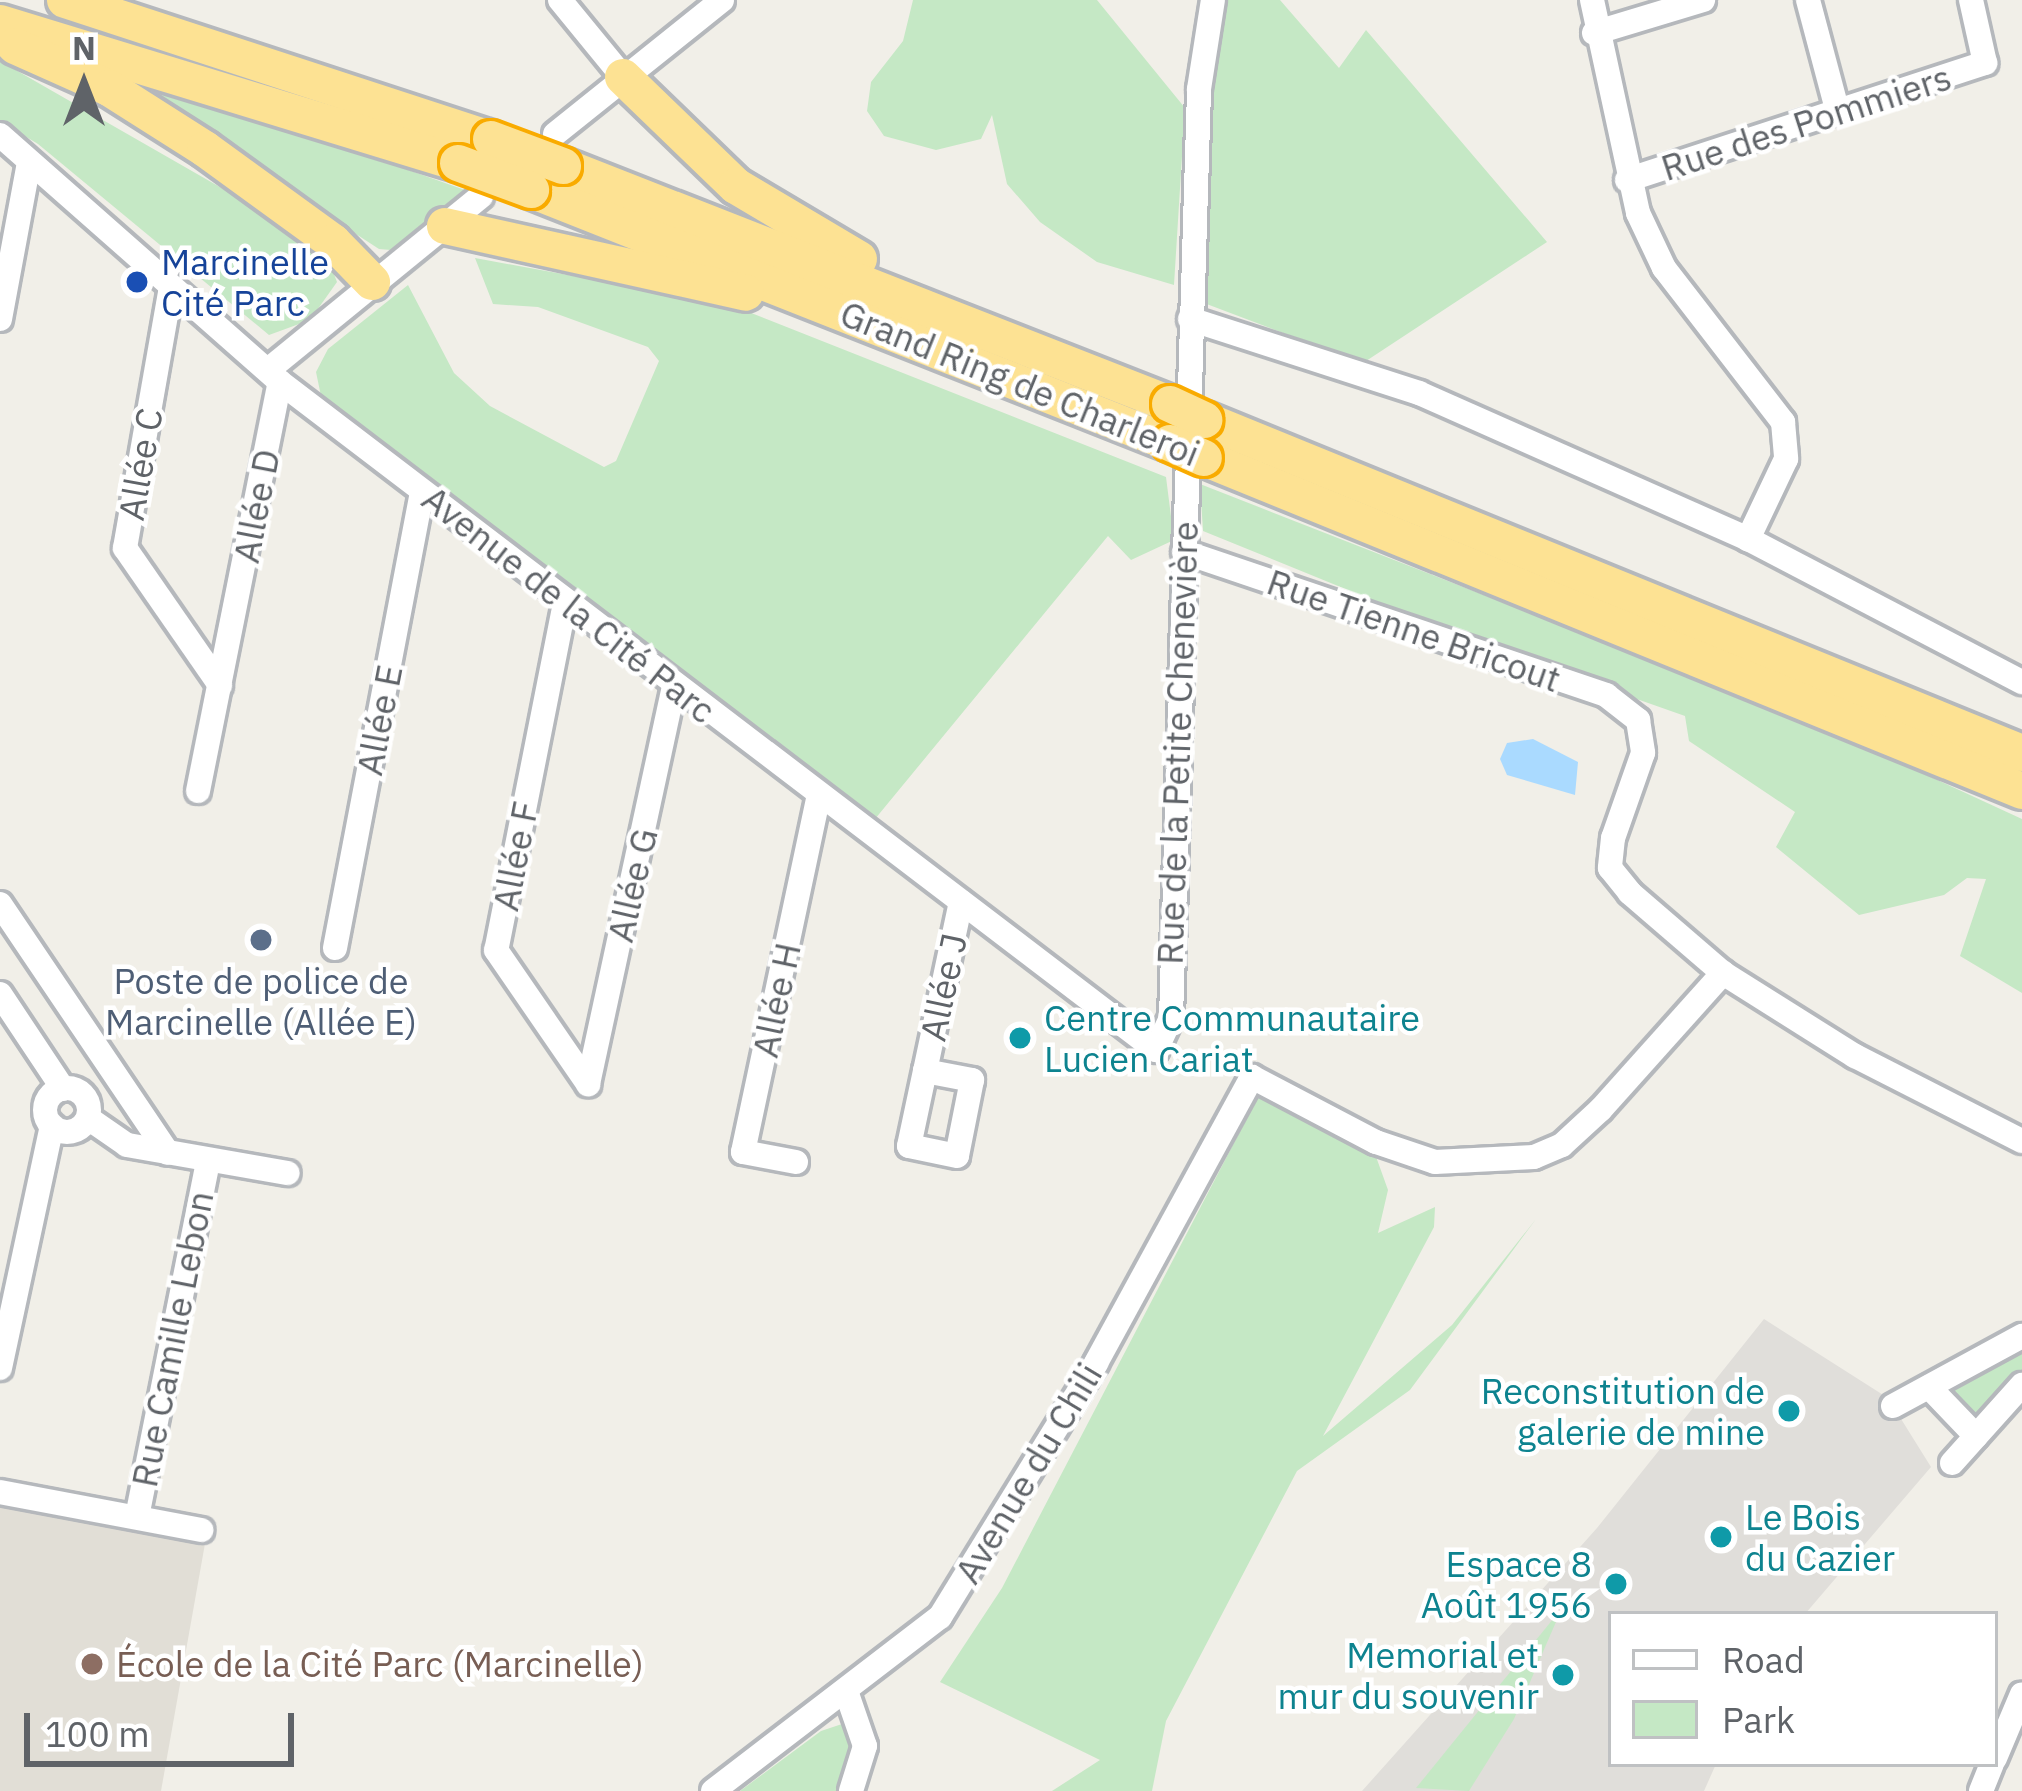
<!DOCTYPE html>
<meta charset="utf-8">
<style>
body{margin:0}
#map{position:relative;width:2022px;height:1791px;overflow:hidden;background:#f1efe8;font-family:"IBM Plex Sans",sans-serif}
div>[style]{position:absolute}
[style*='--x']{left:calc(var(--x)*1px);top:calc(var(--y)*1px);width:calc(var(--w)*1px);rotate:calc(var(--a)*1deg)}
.industrial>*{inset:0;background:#e0deda}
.education>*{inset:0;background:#e1ded6}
.green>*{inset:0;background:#c5e8c5}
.water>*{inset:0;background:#aadaff}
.roads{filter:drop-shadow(3px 0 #b5b8bc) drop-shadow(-3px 0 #b5b8bc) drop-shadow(0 3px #b5b8bc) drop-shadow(0 -3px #b5b8bc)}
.minor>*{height:24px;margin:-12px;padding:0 12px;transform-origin:12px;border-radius:12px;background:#fff}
.minor>.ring{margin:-12px;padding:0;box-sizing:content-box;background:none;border:24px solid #fff;border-radius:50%}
.highway>*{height:36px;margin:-18px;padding:0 18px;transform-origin:18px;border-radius:18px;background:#fde293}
.bridges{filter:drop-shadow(3px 0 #f9ab00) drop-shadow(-3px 0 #f9ab00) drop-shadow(0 3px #f9ab00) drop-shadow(0 -3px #f9ab00)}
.highway-bridge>*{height:36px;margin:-18px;padding:0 18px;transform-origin:18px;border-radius:18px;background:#fde293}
.dots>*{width:33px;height:33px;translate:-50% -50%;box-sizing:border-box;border:6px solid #fff;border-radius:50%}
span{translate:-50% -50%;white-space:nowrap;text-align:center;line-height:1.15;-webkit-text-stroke:9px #fff;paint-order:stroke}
.street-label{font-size:36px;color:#5f6368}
.transit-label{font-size:36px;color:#164399}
.left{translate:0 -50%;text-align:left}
.service-label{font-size:36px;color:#4e5e75}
.culture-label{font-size:36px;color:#0d838f}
.right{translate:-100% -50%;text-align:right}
.education-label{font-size:36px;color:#785e54}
.legend{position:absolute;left:1608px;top:1611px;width:390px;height:156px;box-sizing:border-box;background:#fff;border:3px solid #bfc1c3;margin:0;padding:15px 21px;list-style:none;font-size:36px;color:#5f6368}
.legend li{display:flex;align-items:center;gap:24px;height:60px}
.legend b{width:60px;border:3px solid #bfc1c3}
.north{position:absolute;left:24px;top:24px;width:120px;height:120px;-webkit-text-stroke:9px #fff;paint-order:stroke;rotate:0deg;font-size:33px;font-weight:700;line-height:48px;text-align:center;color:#5f6368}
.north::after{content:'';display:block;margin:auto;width:42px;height:54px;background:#5f6368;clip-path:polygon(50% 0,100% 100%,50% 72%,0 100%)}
.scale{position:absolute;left:24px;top:1713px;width:270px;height:54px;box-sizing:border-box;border:6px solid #5f6368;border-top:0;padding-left:15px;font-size:36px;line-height:42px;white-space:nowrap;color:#5f6368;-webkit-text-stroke:9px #fff;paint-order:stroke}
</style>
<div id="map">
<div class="industrial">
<div style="clip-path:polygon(1764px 1319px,1888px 1398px,1931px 1467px,1805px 1614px,1611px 1614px,1611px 1764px,1716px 1764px,1704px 1791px,1362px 1791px,1597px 1528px)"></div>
</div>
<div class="education">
<div style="clip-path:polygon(0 1498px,206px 1538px,161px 1791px,0 1791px)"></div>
</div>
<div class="green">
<div style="clip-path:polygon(913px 0,1097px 0,1185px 108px,1174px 285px,1097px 262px,1040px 222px,1007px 184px,992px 115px,981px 139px,936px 150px,884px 136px,867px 111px,871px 82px,903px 41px)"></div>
<div style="clip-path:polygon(1223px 0,1280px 0,1339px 68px,1366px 30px,1547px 242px,1363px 363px,1204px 303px,1206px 116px)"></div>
<div style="clip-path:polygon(0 61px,323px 246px,337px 282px,310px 320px,269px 335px,38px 144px,0 121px)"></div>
<div style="clip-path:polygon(93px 63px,281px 125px,465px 190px,391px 250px,379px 249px)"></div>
<div style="clip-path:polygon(475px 258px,731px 305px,1166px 477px,1174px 540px,1131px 560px,1108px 536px,875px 819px,321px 396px,316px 372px,328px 349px,408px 285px,454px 373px,490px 406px,604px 467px,616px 461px,659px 361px,648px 347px,538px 307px,493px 304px)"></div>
<div style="clip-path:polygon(1200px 484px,1829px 730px,2022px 819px,2022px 993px,1960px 956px,1986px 879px,1967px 878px,1944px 895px,1859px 915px,1776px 847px,1795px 812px,1689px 741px,1685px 716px,1478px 643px,1203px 531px)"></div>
<div style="clip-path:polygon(1260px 1093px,1374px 1151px,1388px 1190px,1378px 1233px,1435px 1207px,1434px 1227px,1323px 1436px,1452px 1325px,1536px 1219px,1410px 1390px,1297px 1471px,1166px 1721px,1152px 1791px,1052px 1791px,1100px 1760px,940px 1682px,1002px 1588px)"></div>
<div style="clip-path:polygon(2022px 1350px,2022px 1375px,1977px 1416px,1950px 1398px,1947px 1388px,1961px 1377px)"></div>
<div style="clip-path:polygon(1562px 1608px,1514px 1719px,1469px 1791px,1416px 1788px)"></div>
<div style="clip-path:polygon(845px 1723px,856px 1736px,839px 1791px,740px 1791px,821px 1731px)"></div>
</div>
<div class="water">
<div style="clip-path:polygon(1533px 739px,1578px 762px,1575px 795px,1507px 775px,1500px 759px,1507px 743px)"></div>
</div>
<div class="roads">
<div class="minor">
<div style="--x:560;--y:0;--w:99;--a:50.7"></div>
<div style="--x:1592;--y:0;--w:218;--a:77.8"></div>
<div style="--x:1638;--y:213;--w:61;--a:64.7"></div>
<div style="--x:1664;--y:268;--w:195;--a:52.3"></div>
<div style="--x:1783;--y:422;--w:37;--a:85"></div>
<div style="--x:1786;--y:459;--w:89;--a:115.4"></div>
<div style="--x:1808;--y:0;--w:113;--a:75.1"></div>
<div style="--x:1594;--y:33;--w:114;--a:-16.8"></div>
<div style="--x:555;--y:134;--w:214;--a:-38.7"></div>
<div style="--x:0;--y:135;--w:373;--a:41.4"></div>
<div style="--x:280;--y:382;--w:1102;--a:37.33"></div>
<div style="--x:1156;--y:1050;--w:35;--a:-65"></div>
<div style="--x:1171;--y:1018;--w:929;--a:-88.27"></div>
<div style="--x:1199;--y:89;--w:90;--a:-81.1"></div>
<div style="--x:1627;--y:180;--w:377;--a:-18.1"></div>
<div style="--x:1985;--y:63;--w:65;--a:-102.5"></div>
<div style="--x:171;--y:287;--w:265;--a:100"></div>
<div style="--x:125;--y:548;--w:167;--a:55.3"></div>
<div style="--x:0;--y:319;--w:160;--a:-79.5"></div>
<div style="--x:1190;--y:319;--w:241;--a:17.9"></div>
<div style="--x:1419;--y:393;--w:360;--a:23.9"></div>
<div style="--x:1748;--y:539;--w:309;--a:27.6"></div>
<div style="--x:268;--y:370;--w:275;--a:-39.2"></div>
<div style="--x:1184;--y:552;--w:446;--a:18.7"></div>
<div style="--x:1606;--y:695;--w:41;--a:38"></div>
<div style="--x:1638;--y:720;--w:33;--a:81"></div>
<div style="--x:1643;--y:753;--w:90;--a:109.4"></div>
<div style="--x:1613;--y:838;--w:30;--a:96"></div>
<div style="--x:1610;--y:868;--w:32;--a:51"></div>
<div style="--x:1630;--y:893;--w:123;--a:40.7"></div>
<div style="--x:1723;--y:973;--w:156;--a:32.2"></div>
<div style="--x:1855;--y:1056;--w:187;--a:27"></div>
<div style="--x:565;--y:603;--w:354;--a:101.2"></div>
<div style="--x:496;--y:950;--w:163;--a:55.5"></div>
<div style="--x:198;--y:791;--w:417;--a:-78.7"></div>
<div style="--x:0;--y:904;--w:300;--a:56"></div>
<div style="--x:335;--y:948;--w:465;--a:-79.2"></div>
<div style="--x:0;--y:994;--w:114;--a:56.4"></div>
<div style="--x:925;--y:1071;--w:48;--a:10.8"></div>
<div style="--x:972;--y:1080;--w:77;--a:101.2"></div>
<div style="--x:957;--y:1156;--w:49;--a:-168.2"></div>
<div style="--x:909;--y:1146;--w:77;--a:-78"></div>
<div style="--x:925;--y:1071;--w:173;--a:-78"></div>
<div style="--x:588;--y:1084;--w:407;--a:-77.8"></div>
<div class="ring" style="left:45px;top:1088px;width:20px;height:20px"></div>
<div style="--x:88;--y:1118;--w:47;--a:34.7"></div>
<div style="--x:127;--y:1145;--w:163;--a:9.9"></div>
<div style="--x:796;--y:1162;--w:54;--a:-169.3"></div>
<div style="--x:743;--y:1152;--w:365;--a:-78"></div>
<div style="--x:0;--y:1368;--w:248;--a:-77.9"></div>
<div style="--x:1929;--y:1387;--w:68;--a:46.2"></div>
<div style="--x:1893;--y:1406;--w:147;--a:-28.5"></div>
<div style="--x:1952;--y:1463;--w:105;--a:-48.1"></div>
<div style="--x:0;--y:1492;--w:205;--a:10.7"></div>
<div style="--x:137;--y:1517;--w:363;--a:-78.7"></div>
<div style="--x:846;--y:1691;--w:58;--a:70.9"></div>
<div style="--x:865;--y:1746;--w:47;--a:107.3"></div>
<div style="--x:1995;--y:1758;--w:69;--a:-67.1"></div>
<div style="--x:713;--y:1791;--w:286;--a:-37.5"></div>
<div style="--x:940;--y:1617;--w:298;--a:-58.4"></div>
<div style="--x:1096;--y:1363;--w:326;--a:-61.4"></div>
<div style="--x:1252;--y:1077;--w:140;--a:27.7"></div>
<div style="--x:1376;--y:1142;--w:62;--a:18.7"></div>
<div style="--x:1435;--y:1162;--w:99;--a:-2.9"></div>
<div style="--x:1534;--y:1157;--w:30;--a:-23"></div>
<div style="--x:1562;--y:1145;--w:53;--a:-42.7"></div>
<div style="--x:1601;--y:1109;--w:183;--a:-48.1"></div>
<div style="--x:1981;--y:1791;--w:29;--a:-68"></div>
</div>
<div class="highway">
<div style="--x:65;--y:0;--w:448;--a:18.1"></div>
<div style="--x:0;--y:23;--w:479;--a:17"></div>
<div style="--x:15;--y:46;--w:103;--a:24.1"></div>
<div style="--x:109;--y:88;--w:114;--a:32.4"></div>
<div style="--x:205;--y:149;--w:158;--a:36"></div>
<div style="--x:333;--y:242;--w:56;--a:45.7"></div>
<div style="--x:623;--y:77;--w:157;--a:44"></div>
<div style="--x:736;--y:186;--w:143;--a:30.7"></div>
<div style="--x:563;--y:166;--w:652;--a:21.41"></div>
<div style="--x:531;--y:190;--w:687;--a:21.6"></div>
<div style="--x:445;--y:226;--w:308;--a:12.5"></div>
<div style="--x:1205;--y:420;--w:882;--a:22.18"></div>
<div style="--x:1204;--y:458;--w:883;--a:22.15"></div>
</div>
</div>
<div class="bridges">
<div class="highway-bridge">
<div style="--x:491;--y:139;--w:77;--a:20.6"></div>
<div style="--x:458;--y:163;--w:78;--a:20.3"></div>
<div style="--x:1170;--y:404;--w:38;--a:25"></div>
<div style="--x:1170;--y:443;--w:37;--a:24"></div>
</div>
</div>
<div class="dots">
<div style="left:137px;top:282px;background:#1a4fb4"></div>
<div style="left:261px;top:940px;background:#5c6f8a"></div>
<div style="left:1020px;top:1038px;background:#0f9aa8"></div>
<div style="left:1789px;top:1411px;background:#0f9aa8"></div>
<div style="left:1721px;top:1537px;background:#0f9aa8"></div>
<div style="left:1616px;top:1584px;background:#0f9aa8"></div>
<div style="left:92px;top:1664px;background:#8d6e63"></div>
<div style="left:1563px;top:1675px;background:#0f9aa8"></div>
</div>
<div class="street-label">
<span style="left:1806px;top:122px;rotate:-18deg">Rue des Pommiers</span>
<span style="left:1020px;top:383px;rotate:22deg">Grand Ring de Charleroi</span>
<span style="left:140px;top:464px;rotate:-80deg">Allée C</span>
<span style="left:256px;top:506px;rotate:-79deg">Allée D</span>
<span style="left:569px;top:604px;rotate:38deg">Avenue de la Cité Parc</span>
<span style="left:1414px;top:630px;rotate:19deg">Rue Tienne Bricout</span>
<span style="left:379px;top:720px;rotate:-79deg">Allée E</span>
<span style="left:1177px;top:743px;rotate:-88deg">Rue de la Petite Chenevière</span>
<span style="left:515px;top:856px;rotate:-79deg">Allée F</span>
<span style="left:632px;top:885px;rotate:-77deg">Allée G</span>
<span style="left:943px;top:987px;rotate:-78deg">Allée J</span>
<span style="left:776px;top:1000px;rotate:-78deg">Allée H</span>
<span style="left:172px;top:1339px;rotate:-79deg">Rue Camille Lebon</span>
<span style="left:1028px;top:1473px;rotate:-59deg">Avenue du Chili</span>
</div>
<div class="transit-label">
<span class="left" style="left:161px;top:282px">Marcinelle<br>Cité Parc</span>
</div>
<div class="service-label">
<span style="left:261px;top:1001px">Poste de police de<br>Marcinelle (Allée E)</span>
</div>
<div class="culture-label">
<span class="left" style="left:1044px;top:1038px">Centre Communautaire<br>Lucien Cariat</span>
<span class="right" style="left:1765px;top:1411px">Reconstitution de<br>galerie de mine</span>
<span class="left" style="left:1745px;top:1537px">Le Bois<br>du Cazier</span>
<span class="right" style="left:1592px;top:1584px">Espace 8<br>Août 1956</span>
<span class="right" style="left:1539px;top:1675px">Memorial et<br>mur du souvenir</span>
</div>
<div class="education-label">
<span class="left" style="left:116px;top:1664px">École de la Cité Parc (Marcinelle)</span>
</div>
<ul class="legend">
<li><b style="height:15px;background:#fff"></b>Road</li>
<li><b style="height:33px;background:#c5e8c5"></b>Park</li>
</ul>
<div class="north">N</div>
<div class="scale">100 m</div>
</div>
